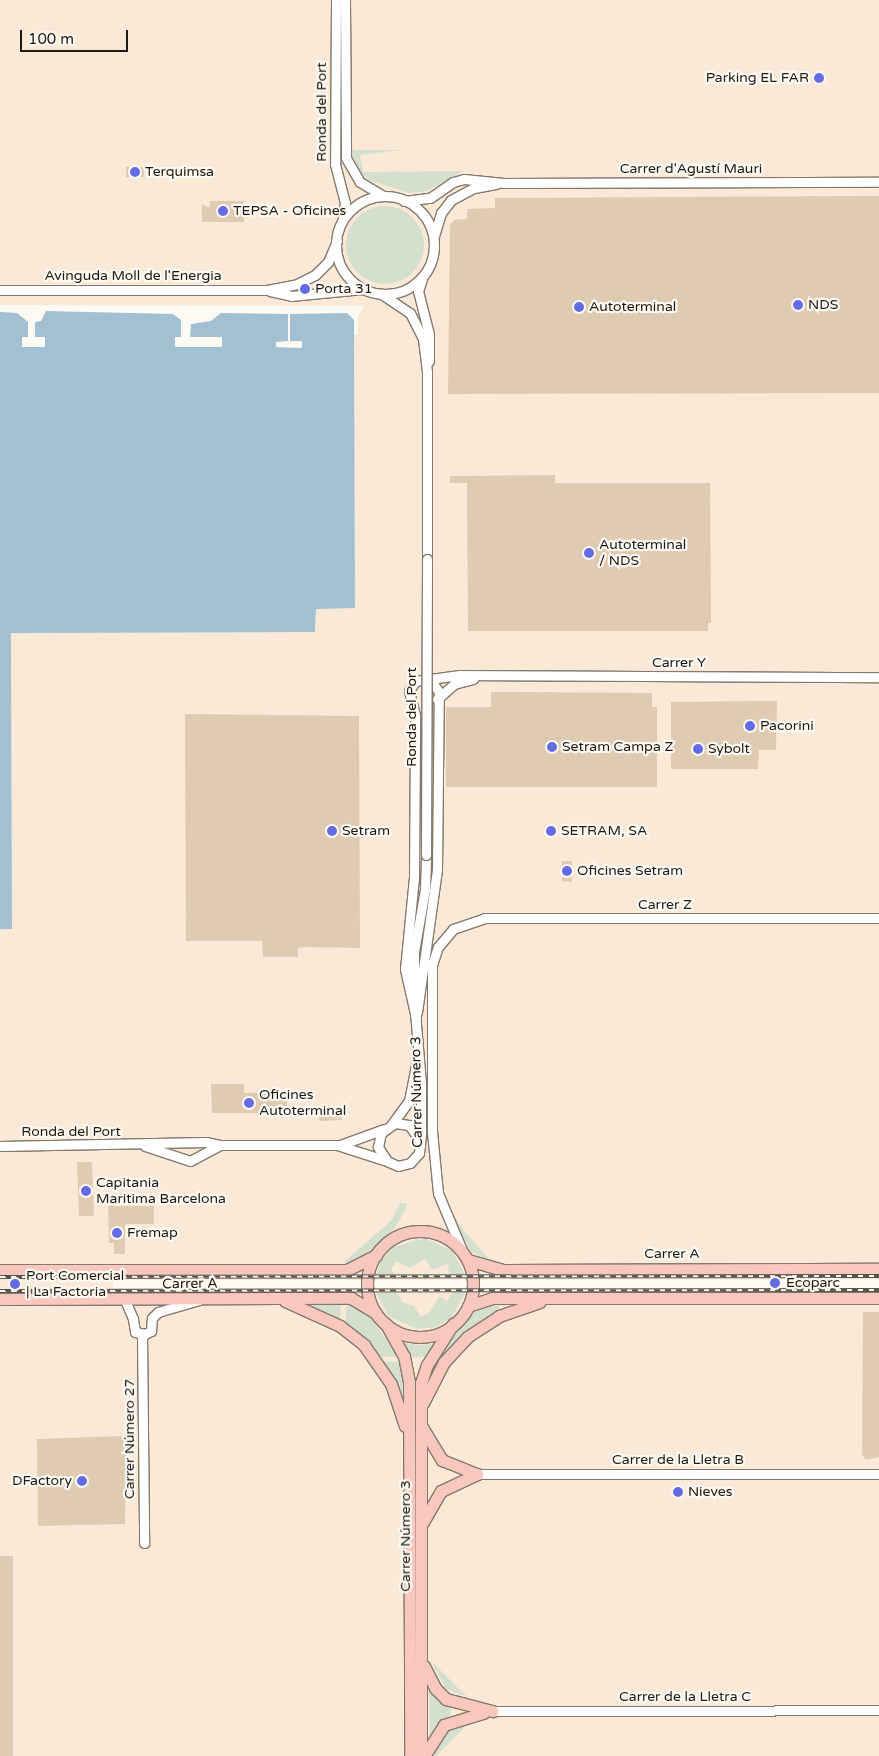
<!DOCTYPE html>
<meta charset="utf-8">
<style>
body{margin:0}
#map{position:relative;width:879px;height:1756px;overflow:hidden;background:#fdf9f3;font-family:"Varela Round",sans-serif}
div>[style]{position:absolute}
[style*='--x']{left:calc(var(--x)*1px);top:calc(var(--y)*1px);width:calc(var(--w)*1px);rotate:calc(var(--a)*1deg)}
.built>*{inset:0;background:#fbe9d7}
.green>*{inset:0;background:#d5dfce}
.round{border-radius:50%}
.water>*{inset:0;background:#a3c0d2}
.building>*{inset:0;background:#dfcbb2}
.roads{filter:drop-shadow(1px 0 #84796e) drop-shadow(-1px 0 #84796e) drop-shadow(0 1px #84796e) drop-shadow(0 -1px #84796e)}
.minor>*{height:9px;margin:-4.5px;padding:0 4.5px;transform-origin:4.5px;border-radius:4.5px;background:#fff}
.minor>.ring{margin:-4.5px;padding:0;box-sizing:content-box;background:none;border:9px solid #fff;border-radius:50%}
.major>*{height:11px;margin:-5.5px;padding:0 5.5px;transform-origin:5.5px;border-radius:5.5px;background:#f8c7be}
.major>.ring{margin:-5.5px;padding:0;box-sizing:content-box;background:none;border:11px solid #f8c7be;border-radius:50%}
.rail>*{height:4px;margin-top:-2px;transform-origin:0;background:repeating-linear-gradient(90deg,#fdf9f3 0 5.5px,#57534e 0 11px);box-sizing:border-box;border-block:1px solid #57534e}
.bridges{filter:drop-shadow(1px 0 #84796e) drop-shadow(-1px 0 #84796e) drop-shadow(0 1px #84796e) drop-shadow(0 -1px #84796e)}
.minor-bridge>*{height:9px;margin:-4.5px;padding:0 4.5px;transform-origin:4.5px;border-radius:4.5px;background:#fff}
.dots>*{width:14px;height:14px;translate:-50% -50%;box-sizing:border-box;border:2px solid #fdf9f3;border-radius:50%}
span{translate:-50% -50%;white-space:nowrap;text-align:center;line-height:1.15;-webkit-text-stroke:4.5px #fdf9f3;paint-order:stroke}
.poi-label{font-size:14px;color:#1e1a15}
.right{translate:-100% -50%;text-align:right}
.left{translate:0 -50%;text-align:left}
.street-label{font-size:14px;color:#1e1a15}
.scale{position:absolute;left:20px;top:30px;width:108px;height:22px;box-sizing:border-box;border:2px solid #1e1a15;border-top:0;padding-left:6px;font-size:15px;line-height:18px;white-space:nowrap;color:#1e1a15;-webkit-text-stroke:4px #fdf9f3;paint-order:stroke}
</style>
<div id="map">
<div class="built">
<div style="clip-path:polygon(0 0,879px 0,879px 1279px,113px 1280px,113px 1288px,879px 1288px,879px 1756px,0 1756px,0 929px,12px 929px,11px 632px,315px 632px,316px 609px,355px 607px,354px 335px,358px 335px,358px 317px,364px 306px,0 305px)"></div>
</div>
<div class="green">
<div style="clip-path:polygon(352px 150px,401px 150px,360px 155px,363px 172px,463px 171px,427px 191px,410px 193px,368px 180px,357px 167px)"></div>
<div class="round" style="left:346px;top:206px;width:78px;height:78px"></div>
<div style="clip-path:polygon(400px 1203px,407px 1203px,406px 1208px,395px 1228px,364px 1256px,346px 1266px,345px 1261px,391px 1221px)"></div>
<div style="clip-path:polygon(446px 1203px,464px 1231px,493px 1263px,472px 1252px,457px 1231px)"></div>
<div style="clip-path:polygon(424px 1238px,452px 1251px,465px 1274px,449px 1274px,448px 1264px,432px 1270px,425px 1259px,410px 1268px,396px 1261px,391px 1269px,395px 1275px,376px 1275px,381px 1261px,394px 1247px)"></div>
<div style="clip-path:polygon(466px 1292px,452px 1317px,436px 1327px,418px 1329px,389px 1317px,376px 1293px,397px 1293px,402px 1302px,414px 1306px,421px 1317px,430px 1312px,439px 1296px,447px 1301px,452px 1293px)"></div>
<div style="clip-path:polygon(303px 1304px,341px 1304px,340px 1322px)"></div>
<div style="clip-path:polygon(347px 1304px,365px 1311px,400px 1357px,378px 1357px,345px 1326px)"></div>
<div style="clip-path:polygon(499px 1304px,499px 1314px,444px 1357px,437px 1357px,475px 1312px)"></div>
<div style="clip-path:polygon(403px 1343px,417px 1345px,434px 1344px,426px 1357px,409px 1357px)"></div>
<div style="clip-path:polygon(382px 1362px,401px 1362px,407px 1413px)"></div>
<div style="clip-path:polygon(431px 1661px,467px 1697px,446px 1689px)"></div>
<div style="clip-path:polygon(429px 1686px,451px 1707px,451px 1715px,430px 1734px)"></div>
<div style="clip-path:polygon(468px 1724px,436px 1756px,432px 1756px,448px 1731px)"></div>
</div>
<div class="water">
<div style="clip-path:polygon(46px 311px,173px 314px,181px 320px,181px 337px,175px 337px,175px 347px,222px 347px,222px 337px,190px 337px,191px 324px,211px 321px,221px 313px,288px 314px,288px 341px,276px 342px,276px 347px,302px 348px,302px 341px,290px 341px,290px 314px,347px 313px,354px 320px,355px 608px,316px 609px,315px 632px,11px 633px,12px 929px,0 929px,0 312px,17px 313px,28px 322px,28px 337px,22px 337px,22px 347px,45px 347px,45px 337px,35px 337px,35px 322px,41px 321px)"></div>
</div>
<div class="building">
<div style="clip-path:polygon(126px 167px,144px 167px,144px 177px,126px 177px)"></div>
<div style="clip-path:polygon(879px 196px,879px 393px,448px 394px,450px 225px,454px 220px,467px 219px,467px 209px,495px 208px,495px 198px)"></div>
<div style="clip-path:polygon(210px 201px,244px 201px,244px 222px,202px 222px,202px 204px,209px 208px)"></div>
<div style="clip-path:polygon(555px 475px,555px 483px,710px 483px,711px 623px,708px 623px,708px 631px,468px 631px,467px 483px,450px 483px,450px 476px)"></div>
<div style="clip-path:polygon(491px 692px,652px 693px,652px 707px,657px 707px,657px 787px,446px 787px,446px 707px,491px 707px)"></div>
<div style="clip-path:polygon(777px 701px,776px 750px,759px 750px,758px 769px,671px 769px,671px 702px)"></div>
<div style="clip-path:polygon(185px 714px,359px 716px,360px 948px,305px 947px,298px 948px,298px 957px,263px 957px,262px 941px,186px 941px)"></div>
<div style="clip-path:polygon(562px 861px,572px 861px,572px 882px,562px 881px)"></div>
<div style="clip-path:polygon(211px 1084px,244px 1084px,244px 1093px,287px 1092px,287px 1113px,212px 1113px)"></div>
<div style="clip-path:polygon(319px 1113px,342px 1113px,342px 1120px,319px 1121px)"></div>
<div style="clip-path:polygon(77px 1162px,92px 1162px,94px 1216px,79px 1216px)"></div>
<div style="clip-path:polygon(108px 1206px,154px 1206px,154px 1224px,125px 1224px,125px 1254px,114px 1254px,114px 1243px,109px 1243px)"></div>
<div style="clip-path:polygon(863px 1312px,879px 1312px,879px 1457px,870px 1459px,865px 1459px,862px 1454px)"></div>
<div style="clip-path:polygon(126px 1436px,125px 1524px,38px 1526px,37px 1439px)"></div>
<div style="clip-path:polygon(0 1556px,13px 1556px,13px 1756px,0 1756px)"></div>
</div>
<div class="roads">
<div class="minor">
<div style="--x:336;--y:0;--w:164;--a:90.3"></div>
<div style="--x:335;--y:164;--w:40;--a:75.6"></div>
<div style="--x:345;--y:203;--w:15;--a:98"></div>
<div style="--x:345;--y:0;--w:158;--a:89.6"></div>
<div style="--x:346;--y:158;--w:28;--a:60"></div>
<div style="--x:360;--y:182;--w:27;--a:31"></div>
<div class="ring" style="left:336px;top:196px;width:89px;height:89px"></div>
<div style="--x:404;--y:201;--w:26;--a:-7"></div>
<div style="--x:430;--y:198;--w:28;--a:-35"></div>
<div style="--x:453;--y:182;--w:11;--a:-15"></div>
<div style="--x:464;--y:179;--w:40;--a:5.7"></div>
<div style="--x:504;--y:183;--w:375;--a:-0.2"></div>
<div style="--x:434;--y:236;--w:24;--a:-73"></div>
<div style="--x:441;--y:213;--w:16;--a:-52"></div>
<div style="--x:451;--y:200;--w:26;--a:-28"></div>
<div style="--x:474;--y:188;--w:22;--a:-10"></div>
<div style="--x:422;--y:279;--w:13;--a:108"></div>
<div style="--x:418;--y:291;--w:44;--a:75.7"></div>
<div style="--x:429;--y:334;--w:27;--a:90"></div>
<div style="--x:0;--y:290;--w:267;--a:0"></div>
<div style="--x:267;--y:290;--w:31;--a:-11"></div>
<div style="--x:297;--y:284;--w:20;--a:-27"></div>
<div style="--x:315;--y:275;--w:18;--a:-45"></div>
<div style="--x:328;--y:262;--w:23;--a:-67"></div>
<div style="--x:270;--y:291;--w:22;--a:13"></div>
<div style="--x:291;--y:296;--w:72;--a:-5.6"></div>
<div style="--x:383;--y:295;--w:32;--a:34"></div>
<div style="--x:410;--y:313;--w:29;--a:63"></div>
<div style="--x:423;--y:339;--w:34;--a:83"></div>
<div style="--x:427;--y:373;--w:186;--a:90"></div>
<div style="--x:437;--y:699;--w:23;--a:-41"></div>
<div style="--x:454;--y:684;--w:20;--a:-15"></div>
<div style="--x:414;--y:994;--w:42;--a:-90"></div>
<div style="--x:414;--y:952;--w:64;--a:-80.1"></div>
<div style="--x:425;--y:889;--w:34;--a:-88"></div>
<div style="--x:415;--y:1012;--w:71;--a:85.2"></div>
<div style="--x:421;--y:1083;--w:49;--a:90"></div>
<div style="--x:421;--y:1132;--w:13;--a:94"></div>
<div style="--x:420;--y:1145;--w:8;--a:97"></div>
<div style="--x:419;--y:1153;--w:13;--a:132"></div>
<div style="--x:410;--y:1163;--w:12;--a:166"></div>
<div style="--x:398;--y:1166;--w:12;--a:-156"></div>
<div style="--x:387;--y:1161;--w:17;--a:-123"></div>
<div style="--x:378;--y:1147;--w:14;--a:-78"></div>
<div style="--x:381;--y:1133;--w:17;--a:-36"></div>
<div style="--x:395;--y:1123;--w:14;--a:8"></div>
<div style="--x:409;--y:1125;--w:19;--a:55"></div>
<div style="--x:417;--y:1012;--w:144;--a:-82"></div>
<div style="--x:437;--y:869;--w:177;--a:-89.4"></div>
<div style="--x:439;--y:692;--w:16;--a:-125"></div>
<div style="--x:416;--y:1018;--w:50;--a:-102.7"></div>
<div style="--x:405;--y:969;--w:91;--a:-84.4"></div>
<div style="--x:414;--y:878;--w:163;--a:-89.6"></div>
<div style="--x:415;--y:715;--w:25;--a:-104"></div>
<div style="--x:409;--y:691;--w:12;--a:-59"></div>
<div style="--x:415;--y:681;--w:45;--a:-7.6"></div>
<div style="--x:460;--y:675;--w:419;--a:0.3"></div>
<div style="--x:392;--y:1124;--w:29;--a:-54"></div>
<div style="--x:409;--y:1101;--w:36;--a:-79"></div>
<div style="--x:340;--y:1145;--w:47;--a:-20"></div>
<div style="--x:0;--y:1146;--w:206;--a:-1.1"></div>
<div style="--x:206;--y:1142;--w:14;--a:12"></div>
<div style="--x:220;--y:1145;--w:117;--a:0"></div>
<div style="--x:337;--y:1145;--w:49;--a:17.7"></div>
<div style="--x:145;--y:1146;--w:47;--a:18.4"></div>
<div style="--x:190;--y:1161;--w:34;--a:-28"></div>
<div style="--x:464;--y:1255;--w:67;--a:-112.8"></div>
<div style="--x:438;--y:1193;--w:61;--a:-95.6"></div>
<div style="--x:432;--y:1132;--w:167;--a:-90"></div>
<div style="--x:432;--y:965;--w:19;--a:-72"></div>
<div style="--x:438;--y:947;--w:23;--a:-50"></div>
<div style="--x:453;--y:929;--w:34;--a:-19"></div>
<div style="--x:485;--y:918;--w:394;--a:0"></div>
<div style="--x:125;--y:1300;--w:21;--a:67"></div>
<div style="--x:133;--y:1319;--w:13;--a:81"></div>
<div style="--x:135;--y:1332;--w:10;--a:11"></div>
<div style="--x:145;--y:1334;--w:7;--a:-27"></div>
<div style="--x:151;--y:1331;--w:13;--a:-86"></div>
<div style="--x:152;--y:1318;--w:8;--a:-45"></div>
<div style="--x:158;--y:1312;--w:43;--a:-16.3"></div>
<div style="--x:142;--y:1335;--w:208;--a:89.4"></div>
<div style="--x:477;--y:1474;--w:402;--a:0"></div>
<div style="--x:492;--y:1711;--w:387;--a:-0.1"></div>
</div>
<div class="major">
<div class="ring" style="left:367px;top:1231px;width:95px;height:95px"></div>
<div style="--x:468;--y:1260;--w:35;--a:16"></div>
<div style="--x:502;--y:1270;--w:377;--a:-0.2"></div>
<div style="--x:0;--y:1270;--w:347;--a:0"></div>
<div style="--x:347;--y:1270;--w:33;--a:-27"></div>
<div style="--x:0;--y:1299;--w:351;--a:-0.2"></div>
<div style="--x:351;--y:1298;--w:29;--a:31"></div>
<div style="--x:285;--y:1301;--w:60;--a:24.4"></div>
<div style="--x:340;--y:1326;--w:31;--a:38"></div>
<div style="--x:364;--y:1345;--w:47;--a:55.3"></div>
<div style="--x:391;--y:1384;--w:44;--a:71.6"></div>
<div style="--x:468;--y:1306;--w:25;--a:-18"></div>
<div style="--x:492;--y:1298;--w:387;--a:0"></div>
<div style="--x:386;--y:1324;--w:37;--a:61"></div>
<div style="--x:404;--y:1356;--w:26;--a:79"></div>
<div style="--x:409;--y:1382;--w:374;--a:89.8"></div>
<div style="--x:423;--y:1403;--w:46;--a:-62.9"></div>
<div style="--x:444;--y:1362;--w:34;--a:-47"></div>
<div style="--x:467;--y:1337;--w:38;--a:-33"></div>
<div style="--x:499;--y:1316;--w:43;--a:-18.9"></div>
<div style="--x:422;--y:1427;--w:39;--a:59"></div>
<div style="--x:442;--y:1460;--w:38;--a:22"></div>
<div style="--x:423;--y:1522;--w:36;--a:-60"></div>
<div style="--x:441;--y:1491;--w:40;--a:-25"></div>
<div style="--x:424;--y:1666;--w:25;--a:63"></div>
<div style="--x:435;--y:1688;--w:16;--a:45"></div>
<div style="--x:446;--y:1699;--w:48;--a:14.6"></div>
<div style="--x:421;--y:1756;--w:373;--a:-90"></div>
<div style="--x:421;--y:1383;--w:19;--a:-72"></div>
<div style="--x:427;--y:1365;--w:49;--a:-57.6"></div>
<div style="--x:424;--y:1756;--w:37;--a:-57"></div>
<div style="--x:444;--y:1725;--w:41;--a:-17.1"></div>
</div>
</div>
<div class="rail">
<div style="--x:0;--y:1277;--w:879;--a:-0.07"></div>
<div style="--x:0;--y:1291;--w:879;--a:-0.07"></div>
</div>
<div class="bridges">
<div class="minor-bridge">
<div style="--x:426;--y:855;--w:296;--a:-89.8"></div>
</div>
</div>
<div class="dots">
<div style="left:819px;top:78px;background:#646ce5"></div>
<div style="left:135px;top:172px;background:#646ce5"></div>
<div style="left:223px;top:211px;background:#646ce5"></div>
<div style="left:305px;top:289px;background:#646ce5"></div>
<div style="left:798px;top:305px;background:#646ce5"></div>
<div style="left:579px;top:307px;background:#646ce5"></div>
<div style="left:589px;top:553px;background:#646ce5"></div>
<div style="left:750px;top:726px;background:#646ce5"></div>
<div style="left:552px;top:747px;background:#646ce5"></div>
<div style="left:698px;top:749px;background:#646ce5"></div>
<div style="left:332px;top:831px;background:#646ce5"></div>
<div style="left:551px;top:831px;background:#646ce5"></div>
<div style="left:567px;top:871px;background:#646ce5"></div>
<div style="left:249px;top:1103px;background:#646ce5"></div>
<div style="left:86px;top:1191px;background:#646ce5"></div>
<div style="left:117px;top:1233px;background:#646ce5"></div>
<div style="left:775px;top:1283px;background:#646ce5"></div>
<div style="left:15px;top:1284px;background:#646ce5"></div>
<div style="left:82px;top:1481px;background:#646ce5"></div>
<div style="left:678px;top:1492px;background:#646ce5"></div>
</div>
<div class="poi-label">
<span class="right" style="left:809px;top:78px">Parking EL FAR</span>
<span class="left" style="left:145px;top:172px">Terquimsa</span>
<span class="left" style="left:233px;top:211px">TEPSA - Oficines</span>
<span class="left" style="left:315px;top:289px">Porta 31</span>
<span class="left" style="left:808px;top:305px">NDS</span>
<span class="left" style="left:589px;top:307px">Autoterminal</span>
<span class="left" style="left:599px;top:553px">Autoterminal<br>/ NDS</span>
<span class="left" style="left:760px;top:726px">Pacorini</span>
<span class="left" style="left:562px;top:747px">Setram Campa Z</span>
<span class="left" style="left:708px;top:749px">Sybolt</span>
<span class="left" style="left:342px;top:831px">Setram</span>
<span class="left" style="left:561px;top:831px">SETRAM, SA</span>
<span class="left" style="left:577px;top:871px">Oficines Setram</span>
<span class="left" style="left:259px;top:1103px">Oficines<br>Autoterminal</span>
<span class="left" style="left:96px;top:1191px">Capitania<br>Maritima Barcelona</span>
<span class="left" style="left:127px;top:1233px">Fremap</span>
<span class="left" style="left:26px;top:1284px">Port Comercial<br>| La Factoria</span>
<span class="left" style="left:786px;top:1283px">Ecoparc</span>
<span class="right" style="left:72px;top:1481px">DFactory</span>
<span class="left" style="left:688px;top:1492px">Nieves</span>
</div>
<div class="street-label">
<span style="left:322px;top:112px;rotate:-90deg">Ronda del Port</span>
<span style="left:691px;top:169px">Carrer d'Agustí Mauri</span>
<span style="left:133px;top:276px">Avinguda Moll de l'Energia</span>
<span style="left:679px;top:663px">Carrer Y</span>
<span style="left:412px;top:717px;rotate:-90deg">Ronda del Port</span>
<span style="left:665px;top:905px">Carrer Z</span>
<span style="left:417px;top:1092px;rotate:-91deg">Carrer Número 3</span>
<span style="left:71px;top:1132px">Ronda del Port</span>
<span style="left:672px;top:1254px">Carrer A</span>
<span style="left:190px;top:1284px;rotate:-1deg">Carrer A</span>
<span style="left:130px;top:1439px;rotate:-90deg">Carrer Número 27</span>
<span style="left:678px;top:1460px">Carrer de la Lletra B</span>
<span style="left:406px;top:1536px;rotate:-90deg">Carrer Número 3</span>
<span style="left:685px;top:1697px">Carrer de la Lletra C</span>
</div>
<div class="scale">100 m</div>
</div>
